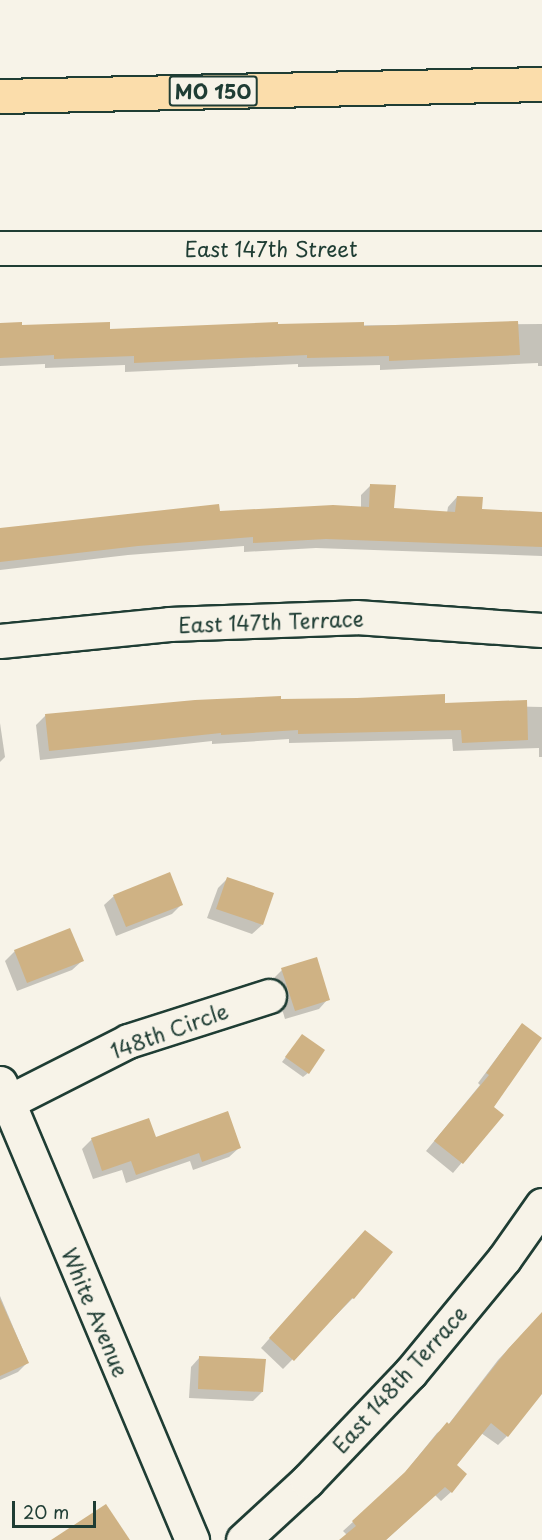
<!DOCTYPE html>
<style>
body{margin:0}
#map{position:relative;width:542px;height:1540px;overflow:hidden;background:#f7f3e8;font-family:"Playpen Sans",sans-serif}
div>[style]{position:absolute}
[style*='--x']{left:calc(var(--x)*1px);top:calc(var(--y)*1px);width:calc(var(--w)*1px);rotate:calc(var(--a)*1deg)}
.shadow>*{inset:0;background:#0003}
.building>*{inset:0;background:#cfb284}
.roads{filter:drop-shadow(2px 0 #1f3d34) drop-shadow(-2px 0 #1f3d34) drop-shadow(0 2px #1f3d34) drop-shadow(0 -2px #1f3d34)}
.minor>*{height:33px;margin:-16.5px;padding:0 16.5px;transform-origin:16.5px;border-radius:16.5px;background:#f7f3e8}
.major>*{height:33px;margin:-16.5px;padding:0 16.5px;transform-origin:16.5px;border-radius:16.5px;background:#fbddab}
span{translate:-50% -50%;white-space:nowrap;text-align:center;line-height:1.15;-webkit-text-stroke:4.5px #f7f3e8;paint-order:stroke}
.shield-label span{padding:2px 4px;background:#f7f3e8;border:2px solid;border-radius:4px;-webkit-text-stroke-width:0}
.shield-label{font-size:20px;color:#1f3d34;font-weight:700}
.street-label{font-size:21px;color:#1f3d34}
.scale{position:absolute;left:12px;top:1501px;width:84px;height:27px;box-sizing:border-box;border:3px solid #1f3d34;border-top:0;padding-left:8px;font-size:18px;line-height:21px;white-space:nowrap;color:#1f3d34;-webkit-text-stroke:4px #f7f3e8;paint-order:stroke}
</style>
<div id="map">
<div class="shadow">
<div style="clip-path:polygon(542px 324px,542px 366px,538px 366px,538px 363px,380px 370px,380px 365px,298px 367px,298px 364px,125px 372px,125px 365px,45px 368px,45px 364px,0 366px,0 326px,109px 331px,276px 326px)"></div>
<div style="clip-path:polygon(371px 485px,393px 509px,447px 513px,448px 507px,457px 497px,480px 511px,542px 513px,542px 556px,316px 548px,244px 552px,244px 546px,128px 555px,0 570px,0 529px,219px 512px,361px 508px,361px 495px)"></div>
<div style="clip-path:polygon(279px 701px,542px 707px,542px 757px,539px 757px,539px 748px,453px 751px,452px 739px,289px 743px,289px 739px,212px 744px,212px 741px,40px 760px,36px 725px,46px 715px)"></div>
<div style="clip-path:polygon(0 723px,5px 757px,0 762px)"></div>
<div style="clip-path:polygon(227px 879px,262px 925px,252px 934px,207px 918px,218px 888px)"></div>
<div style="clip-path:polygon(114px 896px,182px 904px,172px 914px,116px 936px,104px 905px)"></div>
<div style="clip-path:polygon(15px 951px,82px 961px,72px 970px,17px 991px,5px 961px)"></div>
<div style="clip-path:polygon(282px 970px,328px 999px,319px 1009px,285px 1019px,273px 979px)"></div>
<div style="clip-path:polygon(522px 1024px,492px 1107px,502px 1115px,453px 1173px,426px 1151px,480px 1085px,478px 1083px)"></div>
<div style="clip-path:polygon(298px 1041px,308px 1073px,303px 1077px,282px 1062px)"></div>
<div style="clip-path:polygon(92px 1139px,155px 1139px,239px 1148px,229px 1157px,193px 1170px,190px 1161px,126px 1183px,122px 1170px,93px 1179px,82px 1149px)"></div>
<div style="clip-path:polygon(356px 1241px,353px 1298px,283px 1369px,261px 1348px)"></div>
<div style="clip-path:polygon(0 1296px,28px 1362px,18px 1372px,0 1380px)"></div>
<div style="clip-path:polygon(542px 1313px,542px 1391px,507px 1436px,498px 1445px,481px 1433px,454px 1465px,451px 1492px,441px 1501px,435px 1495px,386px 1540px,342px 1540px,347px 1535px,343px 1531px,399px 1480px,437px 1433px,448px 1425px,498px 1360px)"></div>
<div style="clip-path:polygon(200px 1357px,262px 1392px,253px 1401px,189px 1398px,191px 1367px)"></div>
</div>
<div class="building">
<div style="clip-path:polygon(518px 321px,520px 355px,389px 361px,389px 356px,307px 358px,307px 355px,134px 363px,134px 356px,54px 359px,54px 355px,0 358px,0 323px,22px 322px,22px 325px,110px 322px,110px 329px,278px 322px,278px 324px,364px 322px,364px 326px)"></div>
<div style="clip-path:polygon(370px 484px,396px 485px,394px 508px,455px 512px,457px 496px,483px 497px,482px 509px,542px 512px,542px 547px,326px 539px,253px 543px,253px 537px,138px 546px,0 562px,0 528px,219px 504px,220px 511px,333px 505px,369px 507px)"></div>
<div style="clip-path:polygon(445px 694px,445px 703px,527px 700px,528px 740px,462px 743px,461px 730px,298px 734px,298px 730px,221px 735px,221px 733px,49px 751px,45px 714px,195px 700px,281px 696px,281px 699px,357px 698px)"></div>
<div style="clip-path:polygon(170px 872px,183px 905px,126px 927px,113px 895px)"></div>
<div style="clip-path:polygon(227px 877px,274px 893px,263px 925px,216px 909px)"></div>
<div style="clip-path:polygon(70px 928px,84px 961px,27px 983px,14px 950px)"></div>
<div style="clip-path:polygon(317px 957px,330px 1000px,295px 1011px,281px 968px)"></div>
<div style="clip-path:polygon(522px 1023px,542px 1038px,494px 1107px,504px 1115px,463px 1164px,434px 1141px,489px 1075px,486px 1073px)"></div>
<div style="clip-path:polygon(302px 1034px,325px 1050px,309px 1074px,285px 1057px)"></div>
<div style="clip-path:polygon(228px 1111px,241px 1148px,202px 1162px,199px 1153px,136px 1175px,131px 1161px,102px 1171px,91px 1138px,149px 1118px,156px 1137px)"></div>
<div style="clip-path:polygon(365px 1230px,393px 1252px,354px 1299px,352px 1298px,294px 1361px,269px 1338px)"></div>
<div style="clip-path:polygon(0 1299px,29px 1363px,0 1376px)"></div>
<div style="clip-path:polygon(542px 1312px,542px 1394px,508px 1437px,491px 1423px,457px 1465px,467px 1474px,452px 1493px,445px 1487px,386px 1540px,339px 1540px,356px 1526px,352px 1521px,405px 1472px,447px 1422px,449px 1424px,508px 1349px)"></div>
<div style="clip-path:polygon(199px 1356px,266px 1359px,263px 1392px,198px 1389px)"></div>
<div style="clip-path:polygon(106px 1504px,130px 1540px,51px 1540px)"></div>
</div>
<div class="roads">
<div class="minor">
<div style="--x:0;--y:248;--w:542;--a:0"></div>
<div style="--x:0;--y:641;--w:170;--a:-5.7"></div>
<div style="--x:169;--y:624;--w:187;--a:-2.1"></div>
<div style="--x:356;--y:617;--w:186;--a:4"></div>
<div style="--x:0;--y:1083;--w:496;--a:67.2"></div>
<div style="--x:0;--y:1106;--w:144;--a:-26.9"></div>
<div style="--x:128;--y:1041;--w:148;--a:-17.7"></div>
<div style="--x:243;--y:1540;--w:87;--a:-42.7"></div>
<div style="--x:307;--y:1481;--w:149;--a:-46.4"></div>
<div style="--x:410;--y:1373;--w:148;--a:-50.5"></div>
<div style="--x:504;--y:1259;--w:66;--a:-54.9"></div>
</div>
<div class="major">
<div style="--x:0;--y:96;--w:542;--a:-1.27"></div>
</div>
</div>
<div class="shield-label">
<span style="left:213px;top:91px">MO 150</span>
</div>
<div class="street-label">
<span style="left:271px;top:248px">East 147th Street</span>
<span style="left:271px;top:621px;rotate:-2deg">East 147th Terrace</span>
<span style="left:169px;top:1030px;rotate:-20deg">148th Circle</span>
<span style="left:96px;top:1312px;rotate:67deg">White Avenue</span>
<span style="left:399px;top:1379px;rotate:-48deg">East 148th Terrace</span>
</div>
<div class="scale">20 m</div>
</div>
